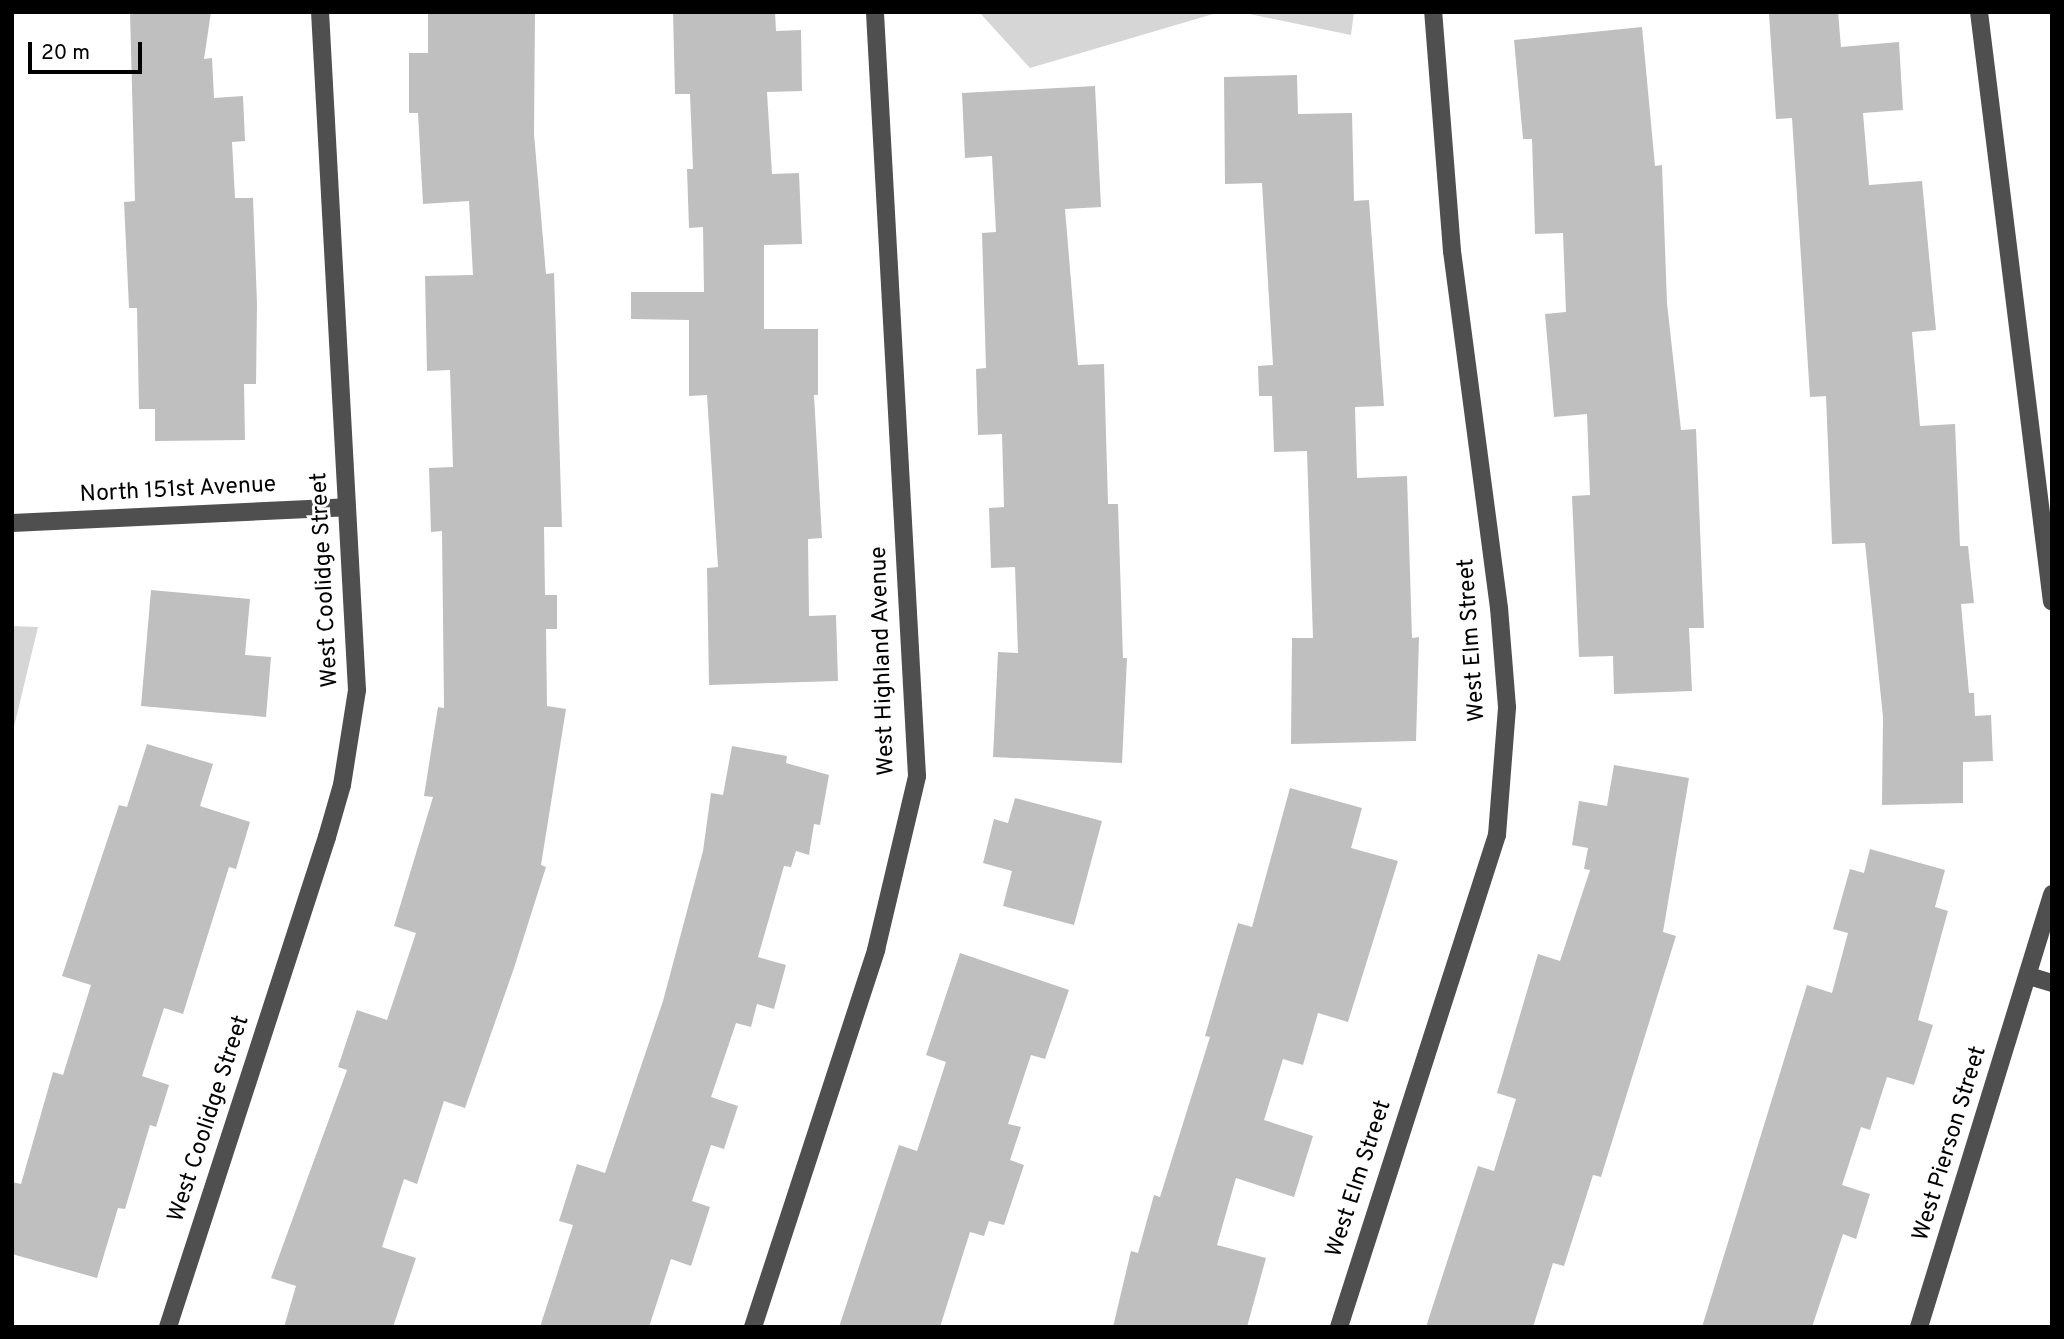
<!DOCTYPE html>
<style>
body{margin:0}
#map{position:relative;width:2064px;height:1339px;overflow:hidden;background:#fff;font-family:Overpass,sans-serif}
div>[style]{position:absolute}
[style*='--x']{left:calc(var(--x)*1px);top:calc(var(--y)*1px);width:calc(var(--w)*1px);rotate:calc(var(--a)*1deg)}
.green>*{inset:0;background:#d6d6d6}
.building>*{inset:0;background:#bfbfbf}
.minor>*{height:18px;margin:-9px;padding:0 9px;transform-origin:9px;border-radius:9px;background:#4f4f4f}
span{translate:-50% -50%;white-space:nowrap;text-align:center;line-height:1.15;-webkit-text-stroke:6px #fff;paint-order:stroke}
.street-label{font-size:23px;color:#000}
.frame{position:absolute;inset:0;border:14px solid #000;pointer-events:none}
.scale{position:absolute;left:28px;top:42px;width:114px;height:32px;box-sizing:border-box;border:4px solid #000;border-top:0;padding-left:9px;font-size:21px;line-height:24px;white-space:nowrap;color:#000;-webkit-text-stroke:5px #fff;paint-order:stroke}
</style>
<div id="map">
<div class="green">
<div style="clip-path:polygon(979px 12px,1220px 12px,1030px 68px)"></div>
<div style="clip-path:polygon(1240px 12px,1354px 12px,1351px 35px)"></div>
<div style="clip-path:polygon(12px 626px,38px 627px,12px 735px)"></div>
</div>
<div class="building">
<div style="clip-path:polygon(130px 12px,211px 12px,204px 59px,212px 58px,214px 98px,243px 96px,245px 141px,232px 142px,235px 198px,253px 198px,257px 303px,256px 384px,244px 384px,245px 440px,155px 441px,155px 409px,139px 409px,137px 308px,129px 308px,124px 202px,135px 201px)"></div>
<div style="clip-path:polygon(428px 12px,535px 12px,534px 134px,546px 274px,554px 273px,562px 527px,544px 527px,545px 595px,557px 595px,557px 629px,546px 629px,547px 706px,566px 709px,541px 865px,546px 867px,514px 968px,465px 1108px,444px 1101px,417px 1184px,404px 1179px,382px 1247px,416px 1258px,393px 1327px,284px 1327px,296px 1286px,271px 1278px,347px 1070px,338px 1067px,357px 1010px,387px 1020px,416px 933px,394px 926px,433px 797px,424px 796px,438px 707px,444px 708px,442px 531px,431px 532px,429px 468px,453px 467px,450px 370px,427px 371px,425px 276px,473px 275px,469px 201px,423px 204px,418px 113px,409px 113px,409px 53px,428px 53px)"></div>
<div style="clip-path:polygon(673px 12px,775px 12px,776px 31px,801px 30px,802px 91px,767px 92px,772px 174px,799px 173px,802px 244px,764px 245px,764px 329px,818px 329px,818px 395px,814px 395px,822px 538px,808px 539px,809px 616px,836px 615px,838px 681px,709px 685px,707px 568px,718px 567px,707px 395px,689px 396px,689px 320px,631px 319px,631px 292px,704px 292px,703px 227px,689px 228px,687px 169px,693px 169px,690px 94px,675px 94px)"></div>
<div style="clip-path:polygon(1838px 12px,1841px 47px,1899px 42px,1903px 110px,1863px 113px,1869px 185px,1922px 181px,1936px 330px,1912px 332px,1920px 426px,1955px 424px,1960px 546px,1968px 546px,1974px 603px,1961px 604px,1969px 693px,1974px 693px,1975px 716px,1991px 715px,1993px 761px,1963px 762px,1963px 803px,1882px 805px,1883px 717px,1865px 543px,1832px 544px,1826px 396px,1810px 397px,1792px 118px,1776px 119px,1769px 14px)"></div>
<div style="clip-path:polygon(1642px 27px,1655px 166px,1662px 165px,1667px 303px,1681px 430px,1696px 429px,1704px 628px,1689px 628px,1692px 691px,1614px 694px,1613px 656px,1579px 657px,1572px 496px,1590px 495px,1587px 414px,1554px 417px,1545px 314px,1566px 312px,1563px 233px,1535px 234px,1532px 139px,1523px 139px,1514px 40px)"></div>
<div style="clip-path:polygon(1297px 75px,1298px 114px,1352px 113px,1354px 201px,1369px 200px,1384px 406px,1355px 407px,1357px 478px,1407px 476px,1412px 638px,1419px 637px,1416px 741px,1291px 744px,1292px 638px,1313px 638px,1307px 451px,1274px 452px,1272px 396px,1259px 396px,1258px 366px,1273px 365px,1262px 183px,1225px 184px,1224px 77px)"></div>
<div style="clip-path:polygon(1095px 86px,1101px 207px,1065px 209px,1078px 365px,1104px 364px,1108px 504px,1118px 504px,1123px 658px,1127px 658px,1122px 763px,993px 757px,998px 652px,1018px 653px,1015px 567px,991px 568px,989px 508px,1004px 507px,1002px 434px,978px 435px,976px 369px,986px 368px,982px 233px,996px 232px,992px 156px,965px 158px,962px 93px)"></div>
<div style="clip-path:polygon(151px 590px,250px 599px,245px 655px,271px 657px,266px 717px,141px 706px)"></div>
<div style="clip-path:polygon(147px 744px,213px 764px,200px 806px,250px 822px,236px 869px,229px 867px,183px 1014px,164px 1008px,142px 1076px,169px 1085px,156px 1127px,150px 1125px,125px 1209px,118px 1208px,97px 1278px,12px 1254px,12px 1182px,21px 1184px,53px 1072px,63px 1075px,91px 985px,62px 976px,119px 805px,127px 807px)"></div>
<div style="clip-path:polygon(732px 746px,787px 756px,786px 763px,829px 775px,820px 825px,814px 824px,809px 855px,796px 851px,791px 867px,784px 866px,758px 957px,786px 965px,774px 1009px,757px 1004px,751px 1027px,736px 1023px,711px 1097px,738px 1106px,724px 1149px,711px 1145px,692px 1201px,710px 1207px,691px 1266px,671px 1259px,649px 1327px,540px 1327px,573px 1225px,559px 1221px,577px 1164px,605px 1173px,663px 1001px,703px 851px,711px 793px,723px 795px)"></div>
<div style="clip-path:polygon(1614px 765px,1689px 778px,1663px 932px,1676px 936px,1601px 1177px,1593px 1175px,1564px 1266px,1553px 1263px,1533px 1327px,1426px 1327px,1478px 1166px,1494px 1171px,1516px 1099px,1497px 1093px,1538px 954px,1560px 961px,1590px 870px,1584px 869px,1588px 848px,1572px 845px,1579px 801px,1607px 806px)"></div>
<div style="clip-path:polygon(1290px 788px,1362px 808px,1351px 848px,1398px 861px,1348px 1022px,1318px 1013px,1303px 1065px,1283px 1059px,1264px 1120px,1313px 1136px,1294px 1197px,1236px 1178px,1217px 1245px,1266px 1258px,1247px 1327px,1113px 1327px,1131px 1251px,1138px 1253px,1154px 1195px,1160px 1197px,1210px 1037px,1205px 1036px,1238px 923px,1252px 927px)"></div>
<div style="clip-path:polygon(1015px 798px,1102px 821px,1074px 925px,1003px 906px,1012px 871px,983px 863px,994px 819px,1008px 823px)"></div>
<div style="clip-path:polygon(1870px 849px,1945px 870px,1935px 907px,1948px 911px,1918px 1020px,1933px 1025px,1914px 1085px,1887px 1077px,1870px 1130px,1861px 1127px,1842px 1185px,1870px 1194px,1856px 1239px,1843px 1234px,1812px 1327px,1702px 1327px,1807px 985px,1832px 993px,1848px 933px,1833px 929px,1850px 869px,1864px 873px)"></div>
<div style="clip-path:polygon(960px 953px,1069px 990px,1045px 1059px,1031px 1055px,1008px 1124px,1021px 1127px,1010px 1160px,1024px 1165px,1004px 1225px,989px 1221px,984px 1236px,970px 1232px,940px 1327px,839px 1327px,899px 1145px,917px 1151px,946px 1062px,926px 1055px)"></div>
</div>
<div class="minor">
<div style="--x:1979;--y:12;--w:594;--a:82.95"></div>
<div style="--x:12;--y:523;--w:335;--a:-2.7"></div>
<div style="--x:2029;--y:976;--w:24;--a:17"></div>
<div style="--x:168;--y:1327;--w:515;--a:-72.02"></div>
<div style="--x:327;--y:837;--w:54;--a:-73.9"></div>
<div style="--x:342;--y:785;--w:96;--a:-81"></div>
<div style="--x:357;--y:690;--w:679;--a:-93.12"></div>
<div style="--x:753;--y:1327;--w:397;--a:-71.9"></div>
<div style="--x:876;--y:950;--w:179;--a:-76.7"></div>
<div style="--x:917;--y:776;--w:765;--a:-93.15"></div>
<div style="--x:1339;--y:1327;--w:517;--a:-72.2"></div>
<div style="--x:1497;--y:835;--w:128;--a:-85.5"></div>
<div style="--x:1507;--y:707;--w:99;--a:-94.6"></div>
<div style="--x:1499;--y:608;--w:360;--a:-97.5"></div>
<div style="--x:1452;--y:251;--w:240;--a:-94.5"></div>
<div style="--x:1919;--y:1327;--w:453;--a:-72.9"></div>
</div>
<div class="street-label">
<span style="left:178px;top:491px;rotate:-3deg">North 151st Avenue</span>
<span style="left:326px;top:580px;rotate:-93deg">West Coolidge Street</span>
<span style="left:1473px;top:640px;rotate:-94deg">West Elm Street</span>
<span style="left:884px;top:661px;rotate:-92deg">West Highland Avenue</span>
<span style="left:210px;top:1119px;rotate:-72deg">West Coolidge Street</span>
<span style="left:1951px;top:1144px;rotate:-73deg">West Pierson Street</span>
<span style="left:1360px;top:1179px;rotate:-72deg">West Elm Street</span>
</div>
<div class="frame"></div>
<div class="scale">20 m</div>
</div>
